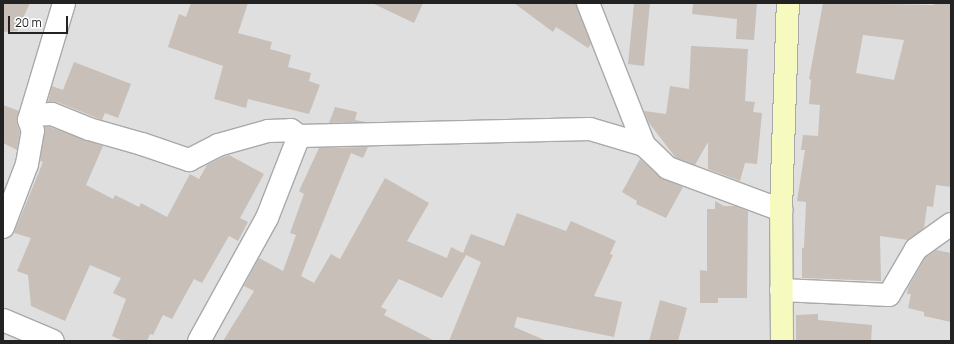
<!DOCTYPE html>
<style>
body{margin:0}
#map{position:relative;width:954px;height:344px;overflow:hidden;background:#f2efe9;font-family:Manrope,sans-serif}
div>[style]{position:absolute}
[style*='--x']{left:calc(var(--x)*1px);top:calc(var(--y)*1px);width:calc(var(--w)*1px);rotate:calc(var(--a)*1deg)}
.residential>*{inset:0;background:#e0dfdf}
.building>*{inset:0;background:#c7bfb8}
.roads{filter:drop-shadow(1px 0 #a9a9a9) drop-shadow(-1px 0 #a9a9a9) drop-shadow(0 1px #a9a9a9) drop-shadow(0 -1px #a9a9a9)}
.street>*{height:22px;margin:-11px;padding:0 11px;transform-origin:11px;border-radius:11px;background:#fff}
.secondary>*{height:22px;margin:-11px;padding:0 11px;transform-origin:11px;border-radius:11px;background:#f7fabf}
span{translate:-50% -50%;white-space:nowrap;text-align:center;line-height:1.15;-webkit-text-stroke:3.5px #fff;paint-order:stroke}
.frame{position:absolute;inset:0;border:4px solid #222;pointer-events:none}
.scale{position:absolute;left:8px;top:16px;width:60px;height:18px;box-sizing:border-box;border:2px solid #222;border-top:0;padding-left:5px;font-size:12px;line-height:14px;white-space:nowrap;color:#222;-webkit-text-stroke:3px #fff;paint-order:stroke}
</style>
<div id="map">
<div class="residential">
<div style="clip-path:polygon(3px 3px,951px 3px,951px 341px,3px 341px)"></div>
</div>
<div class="building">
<div style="clip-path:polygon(3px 3px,30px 3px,17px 31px,3px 32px)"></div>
<div style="clip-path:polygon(191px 3px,248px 3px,238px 33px,272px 42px,270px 49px,291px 55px,288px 67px,311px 73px,309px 81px,320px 85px,309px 114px,248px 99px,246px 108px,214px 99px,223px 66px,168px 47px,179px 14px,186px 17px)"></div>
<div style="clip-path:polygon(372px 3px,423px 3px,414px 23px)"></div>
<div style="clip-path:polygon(514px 3px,576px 3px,591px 44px,588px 48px,556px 27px,553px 32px)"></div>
<div style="clip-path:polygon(634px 3px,650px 3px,644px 66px,628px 64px)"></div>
<div style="clip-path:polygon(693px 3px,757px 3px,754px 40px,736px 39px,737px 19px,692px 14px)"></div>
<div style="clip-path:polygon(evenodd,823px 3px,934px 5px,934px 3px,951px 3px,951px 187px,936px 185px,933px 207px,927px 206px,924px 228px,908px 240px,880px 236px,881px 281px,802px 278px,802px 248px,804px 248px,806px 202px,797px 201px,805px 150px,801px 150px,803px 135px,818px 136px,820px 105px,809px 104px,811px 80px,809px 79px,823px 3px,863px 35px,904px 40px,894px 80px,856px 73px,863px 35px)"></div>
<div style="clip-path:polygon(691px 46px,748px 49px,745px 101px,755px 102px,753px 112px,762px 113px,757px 164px,745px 163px,740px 181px,708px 169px,708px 142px,695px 165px,676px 158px,649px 123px,644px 111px,666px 114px,670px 86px,689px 89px)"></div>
<div style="clip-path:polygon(74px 62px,131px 84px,118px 118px,105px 113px,102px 120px,57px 102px,48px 102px,52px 86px,63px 90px)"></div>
<div style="clip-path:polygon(3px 105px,19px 111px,17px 124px,20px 132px,17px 150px,3px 143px)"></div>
<div style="clip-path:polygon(335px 107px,357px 112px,355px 120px,366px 122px,329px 123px)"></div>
<div style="clip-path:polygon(45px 127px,50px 127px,103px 146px,86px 185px,113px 199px,115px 195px,139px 207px,141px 203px,167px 217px,190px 174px,199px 179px,207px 165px,223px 157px,229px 155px,264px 174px,240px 218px,248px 222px,238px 241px,229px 236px,202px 283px,194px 279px,172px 319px,163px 315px,153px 335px,150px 334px,147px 341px,124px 341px,112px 336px,126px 299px,113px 293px,121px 278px,90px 265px,65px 321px,31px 306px,28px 275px,17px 271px,31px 238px,14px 233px,43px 162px,40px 161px)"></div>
<div style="clip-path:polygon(368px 147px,363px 158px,351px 153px,301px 276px,314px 283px,331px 254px,340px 259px,385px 178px,429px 203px,407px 241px,447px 258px,451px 247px,463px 253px,471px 234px,504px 246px,517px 213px,566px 231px,571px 221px,616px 241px,610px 254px,613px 255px,594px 296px,622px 302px,614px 337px,517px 317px,514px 327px,547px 341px,449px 341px,481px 262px,466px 255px,442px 298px,399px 279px,381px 307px,387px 310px,384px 315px,435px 341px,223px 341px,254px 291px,244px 286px,259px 258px,283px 271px,296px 235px,290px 233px,304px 194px,299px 191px,319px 148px)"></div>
<div style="clip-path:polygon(640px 159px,660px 177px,683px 187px,666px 218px,636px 204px,637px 201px,622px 192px)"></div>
<div style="clip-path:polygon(715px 201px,724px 206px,735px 206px,748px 211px,747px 298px,718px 298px,718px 303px,700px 303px,700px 270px,707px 271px,707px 209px,715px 209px)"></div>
<div style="clip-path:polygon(936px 250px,951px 253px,951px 322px,924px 316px,924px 312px,908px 308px,911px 294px,907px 294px,908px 288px,925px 258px)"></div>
<div style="clip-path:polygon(660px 300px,687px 308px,678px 341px,649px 341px)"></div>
<div style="clip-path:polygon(818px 314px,818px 320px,872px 325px,871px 341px,796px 341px,796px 315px)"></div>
</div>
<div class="roads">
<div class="street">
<div style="--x:588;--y:3;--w:153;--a:68.5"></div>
<div style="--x:31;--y:115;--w:21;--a:-3"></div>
<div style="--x:52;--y:114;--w:40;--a:22"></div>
<div style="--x:89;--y:129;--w:55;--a:15.8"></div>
<div style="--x:142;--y:144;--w:50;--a:18.8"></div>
<div style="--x:189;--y:160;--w:33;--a:-27"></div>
<div style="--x:218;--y:145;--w:52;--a:-15.6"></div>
<div style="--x:268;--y:131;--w:23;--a:-2"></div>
<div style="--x:291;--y:130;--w:10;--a:37"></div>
<div style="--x:299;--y:136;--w:291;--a:-1.4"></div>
<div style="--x:590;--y:129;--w:56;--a:16.5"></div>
<div style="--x:644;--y:145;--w:33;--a:44"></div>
<div style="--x:668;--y:168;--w:121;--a:20.4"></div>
<div style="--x:3;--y:227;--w:67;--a:-69.1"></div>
<div style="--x:27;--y:164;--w:34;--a:-80"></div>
<div style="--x:33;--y:131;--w:12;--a:-110"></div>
<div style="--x:29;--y:120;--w:122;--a:-73.3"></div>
<div style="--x:781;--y:290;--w:108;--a:2.7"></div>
<div style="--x:889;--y:295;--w:53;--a:-59.6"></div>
<div style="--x:916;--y:249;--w:43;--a:-35.5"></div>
<div style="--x:3;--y:320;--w:54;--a:22.8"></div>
<div style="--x:199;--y:341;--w:141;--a:-61.1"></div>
<div style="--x:267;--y:218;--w:88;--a:-68.7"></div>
</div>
<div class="secondary">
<div style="--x:782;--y:341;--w:131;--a:-90.4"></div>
<div style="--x:781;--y:210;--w:207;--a:-88.1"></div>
</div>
</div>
<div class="frame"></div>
<div class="scale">20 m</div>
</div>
